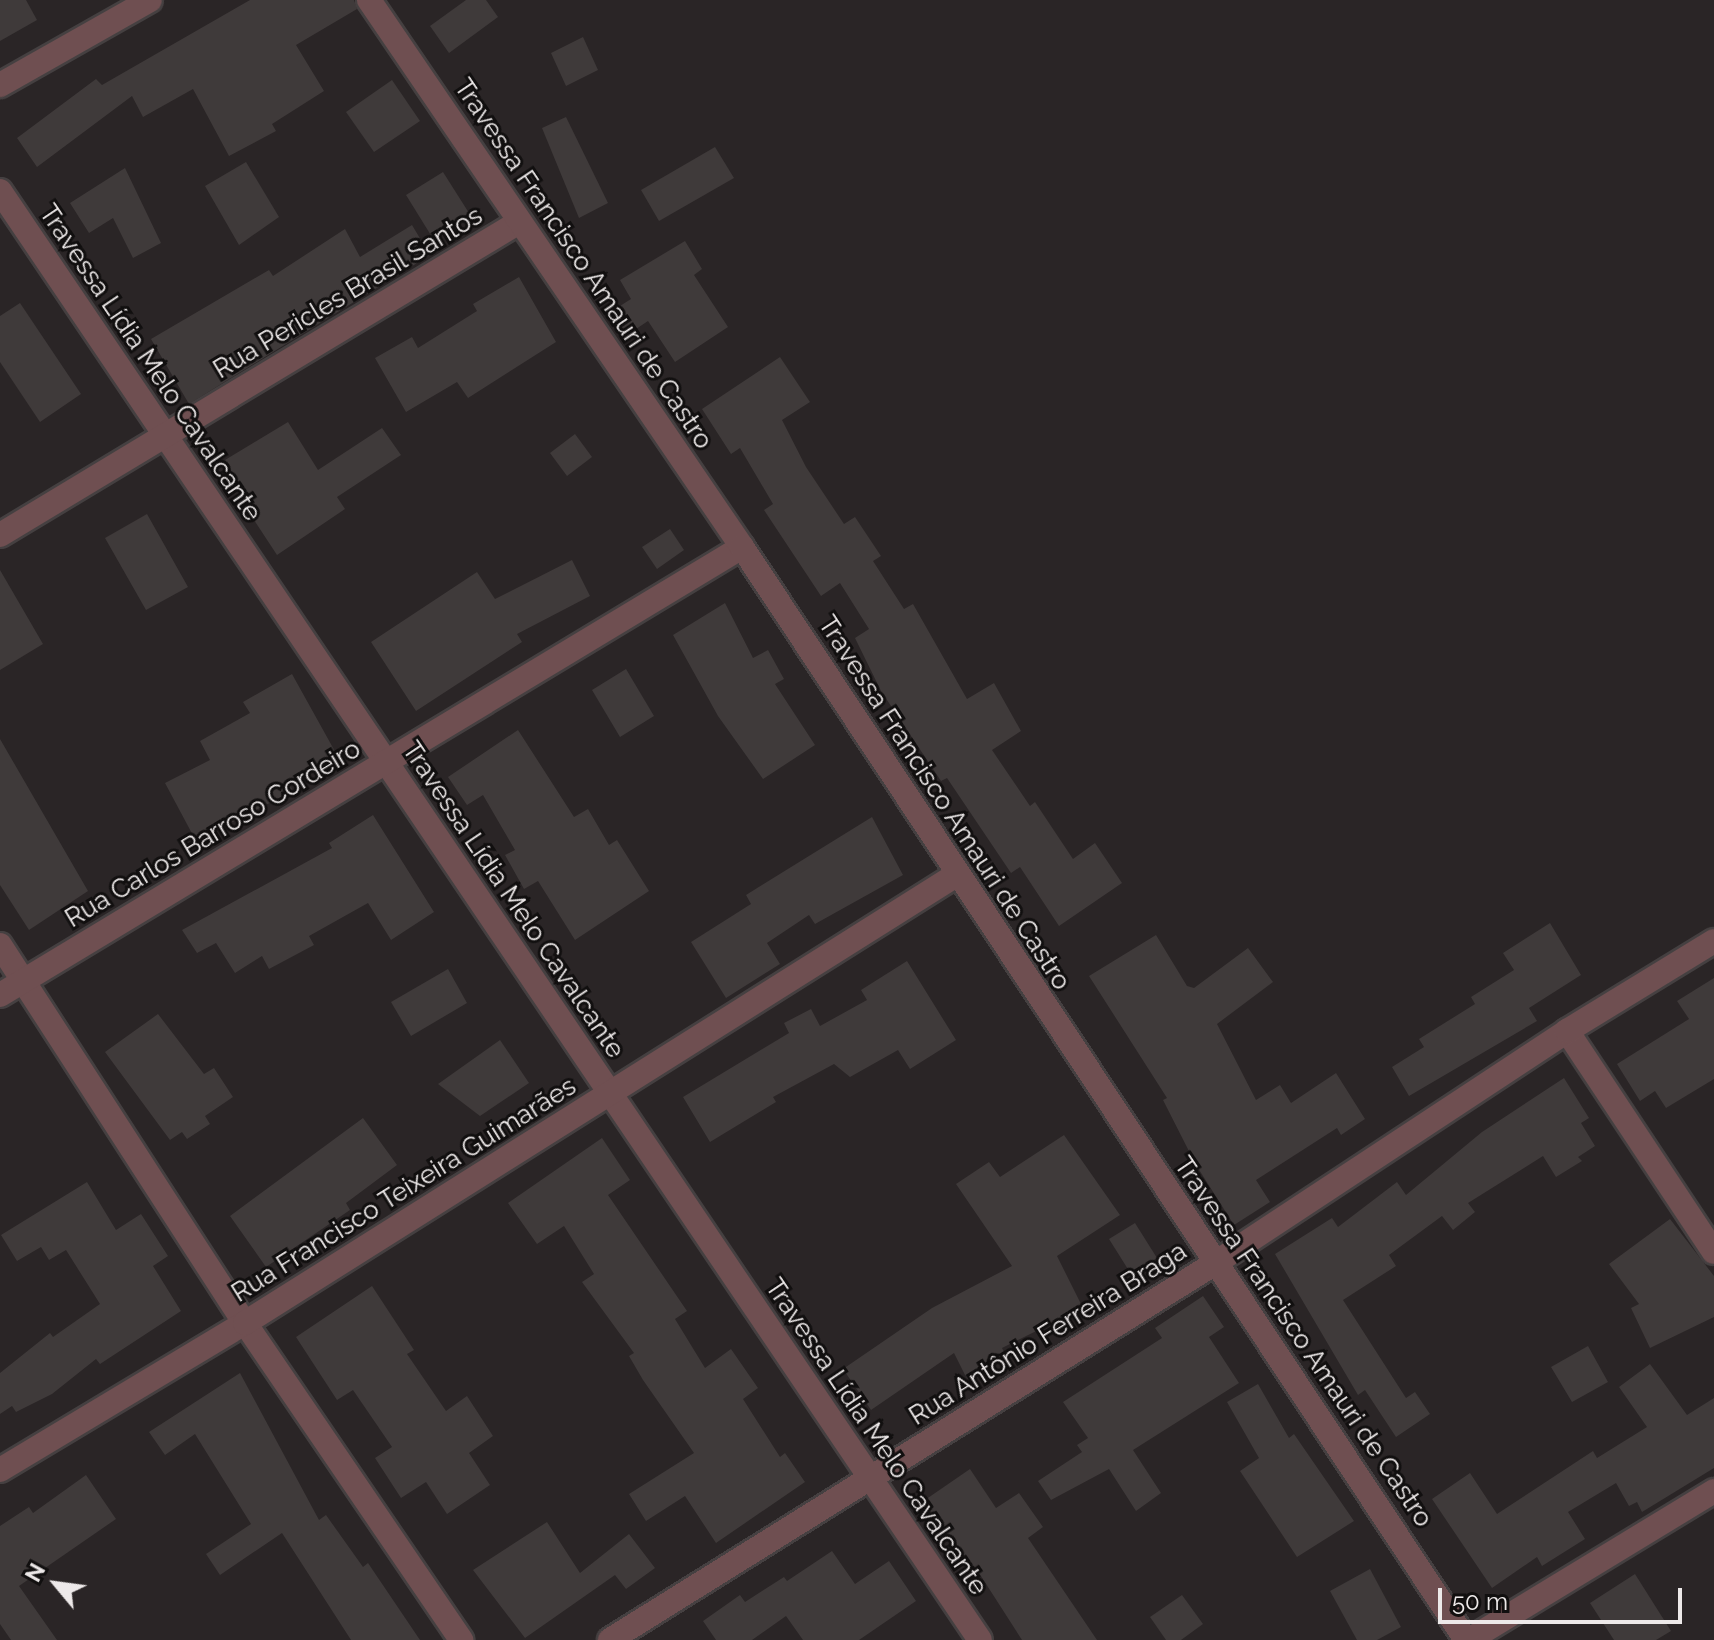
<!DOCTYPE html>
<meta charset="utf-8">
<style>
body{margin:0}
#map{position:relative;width:1714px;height:1640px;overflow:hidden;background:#2a2526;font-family:Raleway,sans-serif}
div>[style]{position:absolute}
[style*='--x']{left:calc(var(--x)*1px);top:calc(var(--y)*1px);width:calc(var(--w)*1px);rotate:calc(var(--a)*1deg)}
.building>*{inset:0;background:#3f3a3a}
.roads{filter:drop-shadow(2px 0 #454041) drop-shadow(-2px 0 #454041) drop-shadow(0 2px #454041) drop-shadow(0 -2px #454041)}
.minor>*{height:24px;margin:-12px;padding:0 12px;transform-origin:12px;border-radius:12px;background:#6f4f51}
.tertiary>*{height:24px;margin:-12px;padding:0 12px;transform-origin:12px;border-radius:12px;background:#6f4f51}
span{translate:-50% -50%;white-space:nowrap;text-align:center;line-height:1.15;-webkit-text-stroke:6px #110f0f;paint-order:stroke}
.street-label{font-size:26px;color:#ede9e9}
.north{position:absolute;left:16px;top:1544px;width:80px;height:80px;-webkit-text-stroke:6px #110f0f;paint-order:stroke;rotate:299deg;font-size:22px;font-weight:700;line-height:32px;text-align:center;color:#ede9e9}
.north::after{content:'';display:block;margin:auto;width:28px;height:36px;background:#ede9e9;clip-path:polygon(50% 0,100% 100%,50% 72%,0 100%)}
.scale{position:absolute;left:1438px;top:1588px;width:244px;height:36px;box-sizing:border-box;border:4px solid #ede9e9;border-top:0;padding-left:10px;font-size:24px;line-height:28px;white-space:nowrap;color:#ede9e9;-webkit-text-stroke:6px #110f0f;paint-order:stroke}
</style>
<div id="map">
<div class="building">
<div style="clip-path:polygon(0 0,26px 0,37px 20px,0 41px)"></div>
<div style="clip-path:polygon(250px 0,354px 0,357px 9px,296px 45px,324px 91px,272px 124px,276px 131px,229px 156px,193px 89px,143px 117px,132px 96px,37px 167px,17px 138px,96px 79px,102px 85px)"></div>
<div style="clip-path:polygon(466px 0,486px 0,498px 17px,449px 53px,430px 26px)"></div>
<div style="clip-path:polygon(583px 37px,598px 70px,566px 86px,551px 53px)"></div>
<div style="clip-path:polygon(392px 80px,420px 121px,374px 152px,346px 112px)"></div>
<div style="clip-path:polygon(566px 117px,608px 203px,579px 218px,542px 128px)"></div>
<div style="clip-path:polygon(715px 147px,734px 178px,659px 221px,641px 190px)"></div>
<div style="clip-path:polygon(246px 162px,279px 217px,239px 245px,205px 186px)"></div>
<div style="clip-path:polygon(125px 168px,161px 243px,133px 258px,113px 218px,89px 233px,70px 203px)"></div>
<div style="clip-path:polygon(443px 172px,469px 213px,432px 237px,406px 195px)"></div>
<div style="clip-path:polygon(412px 225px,430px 255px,189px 404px,151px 339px,269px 270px,273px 276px,345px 229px,360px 257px)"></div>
<div style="clip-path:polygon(685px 241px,702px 269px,694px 275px,728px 327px,675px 362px,648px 321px,627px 335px,612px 311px,631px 299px,620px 280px)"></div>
<div style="clip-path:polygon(519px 277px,556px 342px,468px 398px,457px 382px,406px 412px,375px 358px,412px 337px,418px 348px,477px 311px,473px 304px)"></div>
<div style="clip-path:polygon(20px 303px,81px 394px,40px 422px,0 362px,0 316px)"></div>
<div style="clip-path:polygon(780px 357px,810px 402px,782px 420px,806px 467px,844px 524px,855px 517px,881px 556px,873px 561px,904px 609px,913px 604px,967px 699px,994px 683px,1021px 731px,992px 750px,1030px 806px,1035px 802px,1073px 859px,1095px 843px,1122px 883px,1059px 926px,1020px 867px,1011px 873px,947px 778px,941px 781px,881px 691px,855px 638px,869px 629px,840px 583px,821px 596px,764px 510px,773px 504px,740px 448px,731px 454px,702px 409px)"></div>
<div style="clip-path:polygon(288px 422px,318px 470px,382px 428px,401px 455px,337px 497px,345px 509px,277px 555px,248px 511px,253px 508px,225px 460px)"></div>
<div style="clip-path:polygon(575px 434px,592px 457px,567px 476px,550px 453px)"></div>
<div style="clip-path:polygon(147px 514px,188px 587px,146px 610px,105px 538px)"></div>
<div style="clip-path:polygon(670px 529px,684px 550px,657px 569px,642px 547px)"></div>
<div style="clip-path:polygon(572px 560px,590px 596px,517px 634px,522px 642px,416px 711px,371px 642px,477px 572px,495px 599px)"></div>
<div style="clip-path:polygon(0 570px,43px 644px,0 670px)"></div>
<div style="clip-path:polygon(725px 603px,753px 658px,768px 650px,784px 679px,775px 684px,815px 745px,763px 779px,718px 716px,673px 635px)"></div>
<div style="clip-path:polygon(626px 669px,654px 716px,620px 737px,592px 690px)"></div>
<div style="clip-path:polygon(292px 674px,337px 755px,289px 783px,293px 791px,196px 841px,165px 783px,210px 760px,200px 741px,250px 713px,243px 702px)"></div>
<div style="clip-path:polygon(518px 730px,574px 817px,588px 809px,609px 845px,617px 840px,649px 891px,575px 940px,538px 881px,524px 889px,505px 855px,515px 850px,483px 795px,467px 805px,448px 777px)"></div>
<div style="clip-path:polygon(0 739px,88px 891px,29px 930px,0 885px)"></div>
<div style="clip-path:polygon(373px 815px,434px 912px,391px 940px,368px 903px,309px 936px,314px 945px,269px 969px,262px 956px,235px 973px,216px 943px,197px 953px,182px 930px,332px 848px,329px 843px)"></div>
<div style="clip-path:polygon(872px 817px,903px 875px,815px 924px,809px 915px,767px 943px,780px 964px,726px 998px,691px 942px,751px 904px,746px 895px)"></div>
<div style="clip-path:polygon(1550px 923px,1581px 975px,1529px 1008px,1537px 1021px,1409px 1096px,1392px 1067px,1424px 1047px,1419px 1039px,1475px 1004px,1471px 997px,1514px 970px,1503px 953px)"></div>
<div style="clip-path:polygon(1156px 935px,1187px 986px,1194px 988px,1248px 948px,1273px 982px,1217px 1024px,1256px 1100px,1280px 1085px,1291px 1103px,1336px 1073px,1365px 1119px,1341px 1135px,1337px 1128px,1256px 1180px,1270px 1202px,1234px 1225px,1196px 1165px,1163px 1100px,1167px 1098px,1089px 976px)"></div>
<div style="clip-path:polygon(907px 961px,956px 1040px,910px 1069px,898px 1050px,850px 1077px,834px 1064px,773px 1097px,776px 1102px,710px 1142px,683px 1097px,789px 1033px,784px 1023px,811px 1009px,820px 1026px,867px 1000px,861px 990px)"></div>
<div style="clip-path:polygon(448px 969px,467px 1003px,411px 1036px,391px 1002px)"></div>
<div style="clip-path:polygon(1714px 978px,1714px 1079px,1666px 1108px,1655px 1091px,1640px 1101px,1617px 1064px,1689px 1019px,1677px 1001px)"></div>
<div style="clip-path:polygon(158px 1014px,204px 1074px,214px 1068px,233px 1097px,205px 1116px,210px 1124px,187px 1139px,182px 1132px,170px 1140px,105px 1052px)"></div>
<div style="clip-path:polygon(500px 1040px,529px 1083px,480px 1116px,438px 1084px)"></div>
<div style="clip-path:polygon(1564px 1078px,1589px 1118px,1581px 1123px,1595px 1146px,1578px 1157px,1582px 1161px,1556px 1177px,1543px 1156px,1468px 1203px,1475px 1212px,1453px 1230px,1442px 1216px,1389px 1255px,1396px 1266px,1343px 1300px,1406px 1398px,1415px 1392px,1430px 1414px,1396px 1437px,1365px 1390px,1358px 1395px,1275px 1254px,1332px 1218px,1338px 1227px,1397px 1182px,1406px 1195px,1482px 1132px)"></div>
<div style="clip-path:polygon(363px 1118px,397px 1165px,346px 1203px,350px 1210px,266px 1267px,230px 1216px)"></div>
<div style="clip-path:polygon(1064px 1135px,1120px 1215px,1057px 1256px,1083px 1308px,1002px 1348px,1007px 1358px,967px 1379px,954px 1353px,871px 1410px,843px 1369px,932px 1308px,1012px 1266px,956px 1184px,989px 1162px,1000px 1177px)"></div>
<div style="clip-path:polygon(602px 1138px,630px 1180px,608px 1195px,687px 1311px,675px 1319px,705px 1368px,731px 1349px,758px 1388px,743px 1399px,780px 1457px,785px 1453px,805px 1482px,716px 1543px,685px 1496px,646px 1521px,629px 1494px,694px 1453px,643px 1380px,629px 1356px,634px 1353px,582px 1282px,594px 1274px,564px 1226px,537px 1244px,508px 1203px)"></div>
<div style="clip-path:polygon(87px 1182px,116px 1230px,141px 1214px,168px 1256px,153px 1266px,181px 1311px,100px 1364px,96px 1359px,52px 1394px,16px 1412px,12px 1406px,0 1414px,0 1373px,50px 1333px,53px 1337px,100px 1304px,66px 1250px,49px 1260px,41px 1247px,17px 1261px,1px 1235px)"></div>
<div style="clip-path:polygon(1670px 1219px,1714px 1276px,1714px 1317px,1650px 1348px,1631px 1308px,1639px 1304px,1609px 1264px)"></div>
<div style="clip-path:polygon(1135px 1223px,1157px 1258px,1131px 1274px,1109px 1239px)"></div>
<div style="clip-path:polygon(372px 1286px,414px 1350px,407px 1354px,446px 1411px,467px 1396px,493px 1436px,469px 1453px,490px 1485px,447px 1514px,426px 1482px,401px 1498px,375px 1458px,392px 1447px,353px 1390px,337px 1400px,296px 1337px)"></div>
<div style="clip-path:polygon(1203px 1296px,1224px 1327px,1209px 1337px,1239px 1383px,1133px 1450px,1161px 1493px,1136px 1511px,1109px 1469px,1051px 1500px,1038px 1481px,1082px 1452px,1077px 1445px,1088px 1438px,1063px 1402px,1162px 1338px,1155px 1328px)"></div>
<div style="clip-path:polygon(1588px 1346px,1608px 1382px,1572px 1402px,1551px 1367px)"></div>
<div style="clip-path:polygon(1650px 1364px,1687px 1415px,1714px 1398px,1714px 1468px,1642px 1512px,1637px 1502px,1629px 1506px,1616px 1483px,1568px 1512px,1585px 1539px,1542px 1566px,1537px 1557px,1492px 1588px,1432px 1499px,1470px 1473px,1497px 1514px,1593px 1451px,1597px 1458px,1647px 1427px,1619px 1387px)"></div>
<div style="clip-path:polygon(240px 1373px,319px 1520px,326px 1515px,363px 1567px,368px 1563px,420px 1640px,351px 1640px,282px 1533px,220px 1575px,206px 1554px,251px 1524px,195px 1434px,165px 1455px,149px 1432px)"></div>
<div style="clip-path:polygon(1258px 1384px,1289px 1438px,1294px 1434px,1354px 1521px,1297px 1557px,1240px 1471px,1259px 1458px,1227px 1402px)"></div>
<div style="clip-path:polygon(970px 1469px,996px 1508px,1019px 1493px,1043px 1527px,1028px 1538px,1097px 1640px,1022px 1640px,979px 1573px,976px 1576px,922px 1502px)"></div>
<div style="clip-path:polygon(86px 1475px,116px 1519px,19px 1586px,57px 1640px,11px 1640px,0 1624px,0 1526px,29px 1507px,33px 1513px)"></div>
<div style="clip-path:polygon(547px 1522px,580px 1573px,629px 1534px,655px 1568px,626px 1589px,615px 1575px,525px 1638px,473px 1570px)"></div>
<div style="clip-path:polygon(832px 1551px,855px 1584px,889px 1561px,916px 1601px,859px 1640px,803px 1640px,786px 1616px,752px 1640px,716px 1640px,703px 1621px,740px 1595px,745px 1602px,784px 1577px,787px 1581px)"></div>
<div style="clip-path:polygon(1370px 1569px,1401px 1627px,1377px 1640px,1357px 1640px,1330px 1591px)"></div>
<div style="clip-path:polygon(1635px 1574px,1671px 1631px,1656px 1640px,1614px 1640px,1590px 1603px)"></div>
<div style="clip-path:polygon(1182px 1595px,1203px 1624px,1181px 1640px,1166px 1640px,1150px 1617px)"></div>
</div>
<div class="roads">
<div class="minor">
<div style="--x:0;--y:85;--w:172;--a:-29.5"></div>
<div style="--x:0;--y:191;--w:1749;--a:55.93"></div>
<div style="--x:0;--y:535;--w:606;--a:-31.09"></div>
<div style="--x:0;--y:945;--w:450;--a:57.1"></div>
<div style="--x:245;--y:1323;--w:384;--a:55.7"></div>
<div style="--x:0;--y:995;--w:867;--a:-31.12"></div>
<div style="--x:1567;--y:1031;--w:265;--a:56.4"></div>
<div style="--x:0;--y:1470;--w:286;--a:-31"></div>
<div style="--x:245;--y:1323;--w:840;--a:-32.21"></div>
<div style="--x:610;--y:1640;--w:715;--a:-31.91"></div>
<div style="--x:1217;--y:1262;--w:419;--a:-33.4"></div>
<div style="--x:1567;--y:1031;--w:172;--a:-31.5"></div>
<div style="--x:1469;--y:1640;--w:287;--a:-31.3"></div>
</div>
<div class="tertiary">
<div style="--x:369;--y:0;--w:662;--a:55.71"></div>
<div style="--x:742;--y:547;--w:1311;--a:56.48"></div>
</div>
</div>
<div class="street-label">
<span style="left:583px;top:264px;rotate:56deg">Travessa Francisco Amauri de Castro</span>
<span style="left:348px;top:293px;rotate:-31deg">Rua Pericles Brasil Santos</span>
<span style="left:150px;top:363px;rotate:56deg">Travessa Lídia Melo Cavalcante</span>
<span style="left:944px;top:803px;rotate:57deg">Travessa Francisco Amauri de Castro</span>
<span style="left:213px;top:834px;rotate:-31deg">Rua Carlos Barroso Cordeiro</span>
<span style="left:513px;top:900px;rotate:56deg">Travessa Lídia Melo Cavalcante</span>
<span style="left:404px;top:1190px;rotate:-32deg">Rua Francisco Teixeira Guimarães</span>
<span style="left:1048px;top:1334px;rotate:-32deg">Rua Antônio Ferreira Braga</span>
<span style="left:1303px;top:1342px;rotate:56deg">Travessa Francisco Amauri de Castro</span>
<span style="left:876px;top:1437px;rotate:56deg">Travessa Lídia Melo Cavalcante</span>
</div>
<div class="north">N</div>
<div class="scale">50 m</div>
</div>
